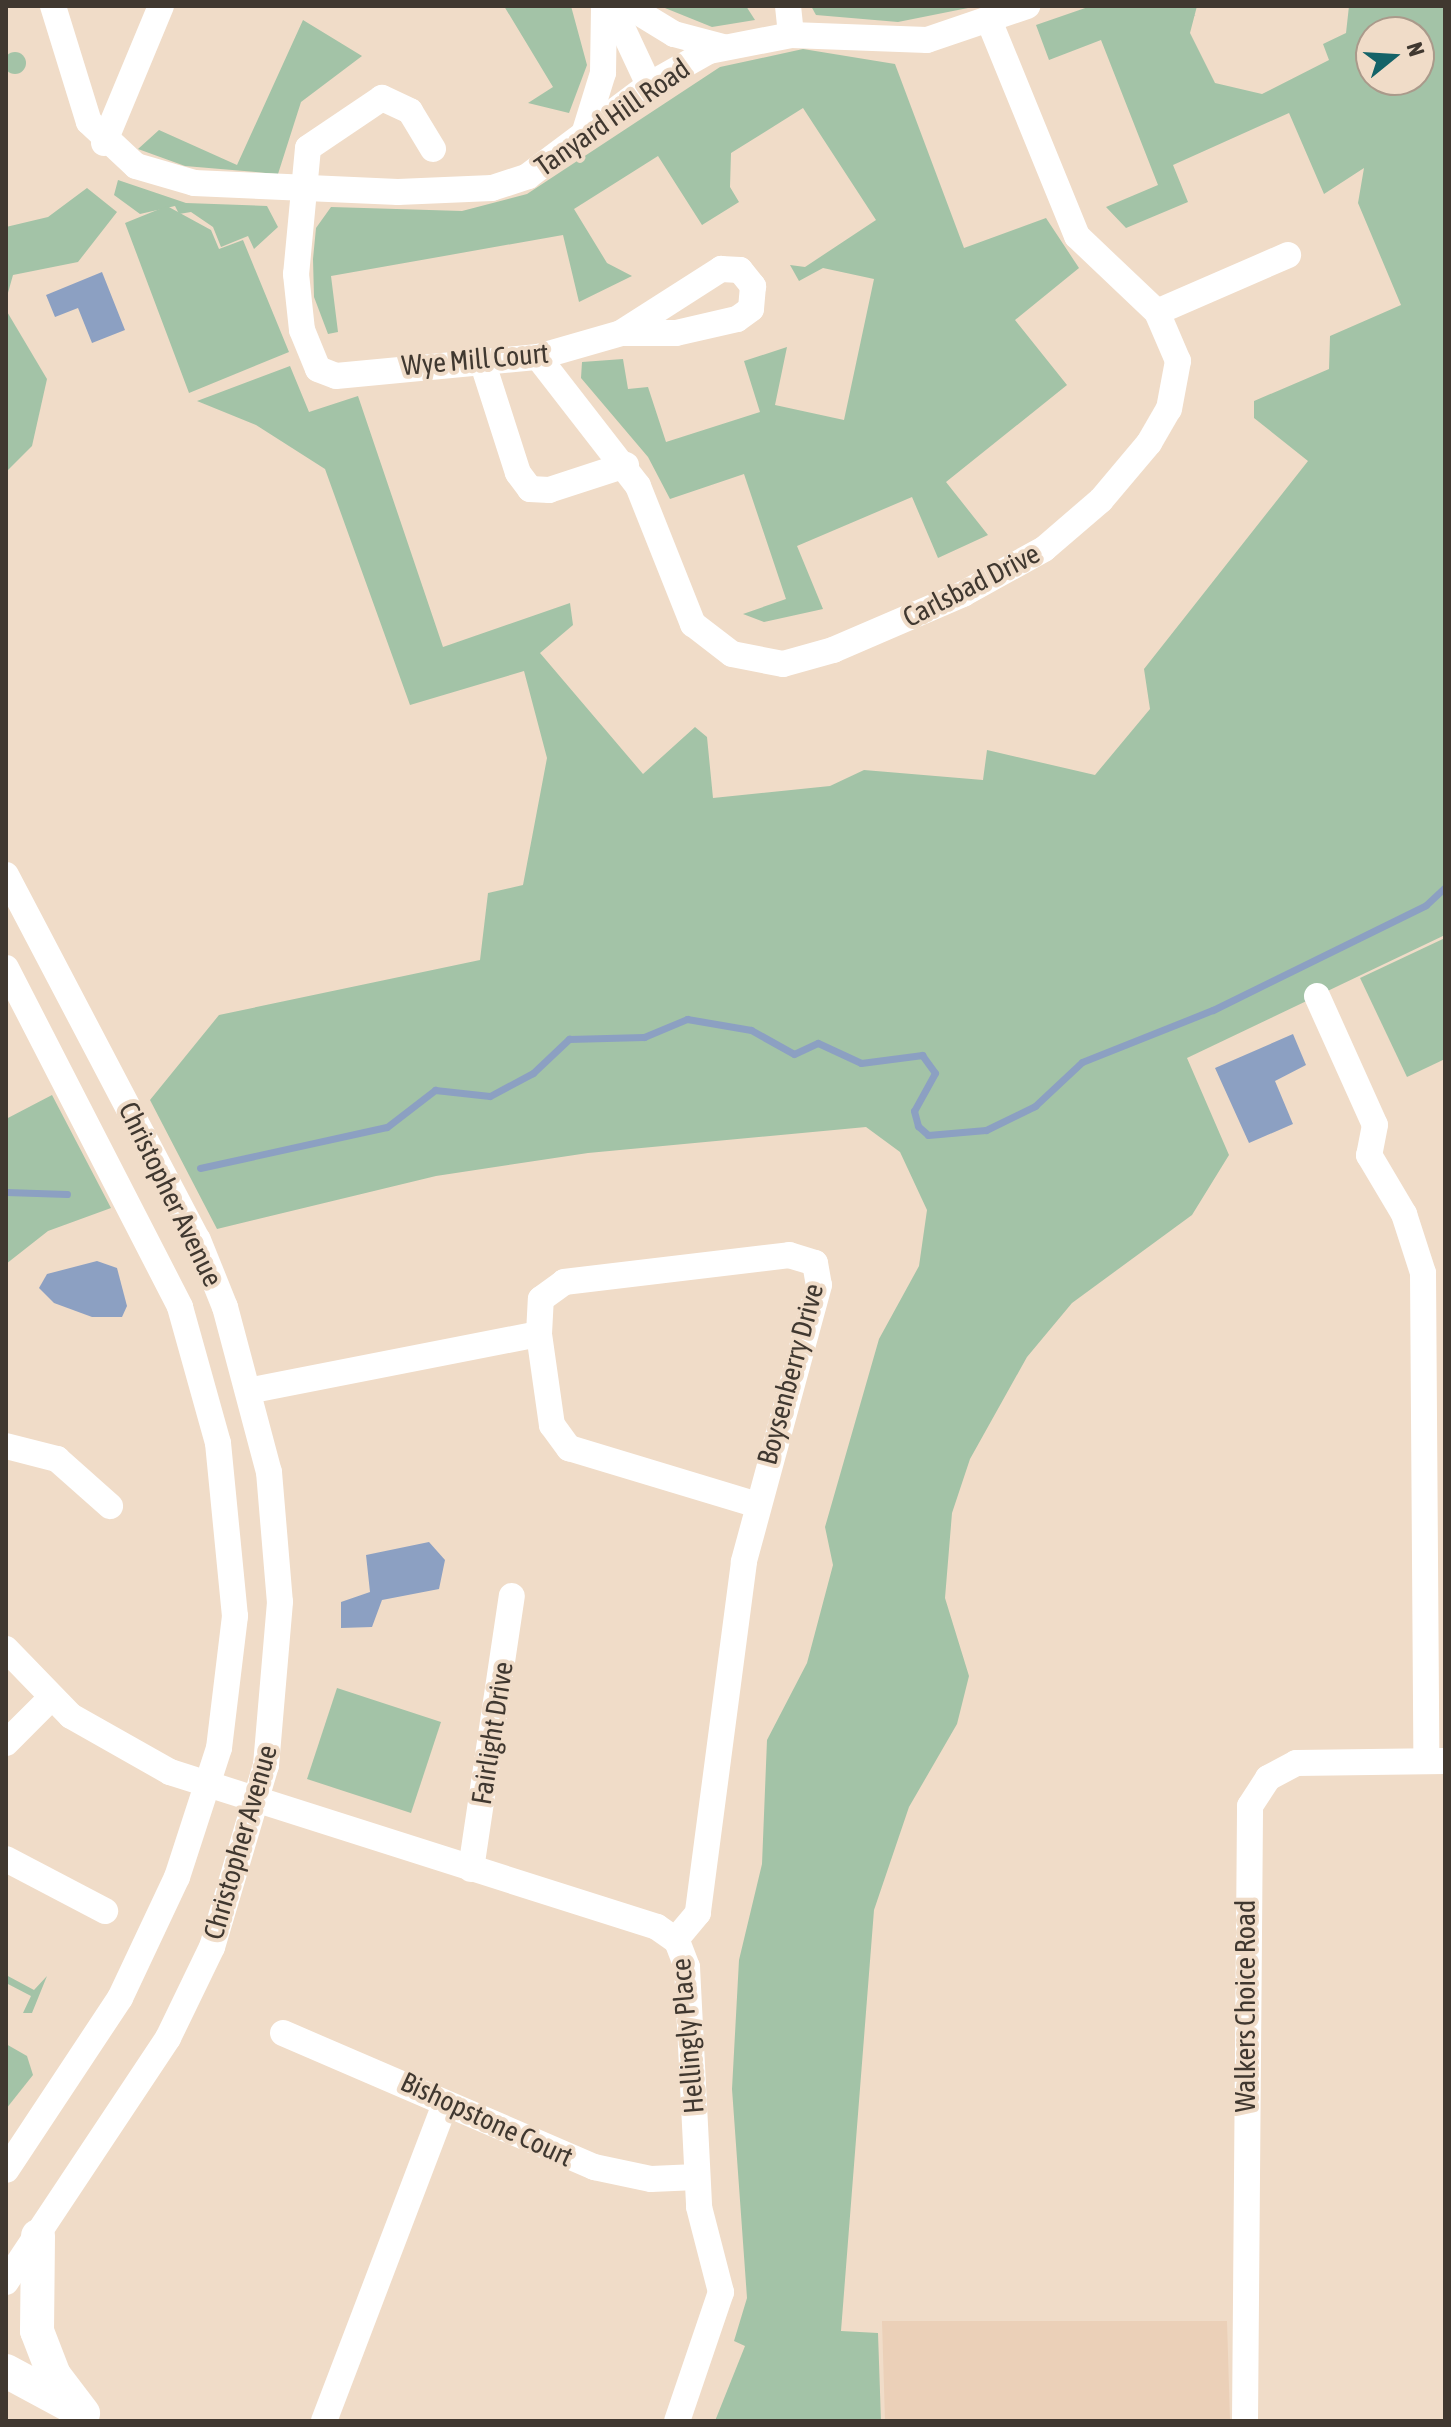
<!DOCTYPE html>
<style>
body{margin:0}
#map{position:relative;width:1451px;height:2427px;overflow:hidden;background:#f0dcc8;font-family:"Asap Condensed",sans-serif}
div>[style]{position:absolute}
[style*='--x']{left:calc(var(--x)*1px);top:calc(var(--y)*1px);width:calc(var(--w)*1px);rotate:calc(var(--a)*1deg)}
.built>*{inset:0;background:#ebd0b8}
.green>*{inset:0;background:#a3c3a7}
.round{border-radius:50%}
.water>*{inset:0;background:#8ca0c2}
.stream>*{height:7px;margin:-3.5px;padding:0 3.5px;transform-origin:3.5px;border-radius:3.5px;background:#8ca0c2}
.minor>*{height:26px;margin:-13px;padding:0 13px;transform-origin:13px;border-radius:13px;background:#fff}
.major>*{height:34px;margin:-17px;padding:0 17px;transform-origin:17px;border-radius:17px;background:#fff}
span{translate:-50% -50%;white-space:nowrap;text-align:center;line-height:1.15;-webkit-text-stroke:8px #f0dcc8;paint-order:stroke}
.street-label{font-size:28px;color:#403830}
.frame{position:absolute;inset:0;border:8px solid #403830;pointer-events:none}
.north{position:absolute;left:1355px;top:16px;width:80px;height:80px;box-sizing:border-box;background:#f0dcc8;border:2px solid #aa9a8b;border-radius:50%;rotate:72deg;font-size:22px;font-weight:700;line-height:32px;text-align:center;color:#403830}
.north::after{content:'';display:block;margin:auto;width:28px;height:36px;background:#146368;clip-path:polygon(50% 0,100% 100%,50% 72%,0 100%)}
</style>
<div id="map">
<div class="built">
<div style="clip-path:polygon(882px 2321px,1227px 2321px,1230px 2421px,885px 2421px)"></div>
</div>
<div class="green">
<div style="clip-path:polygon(504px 6px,571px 6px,587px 65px,569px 113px,528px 103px,553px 87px)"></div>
<div style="clip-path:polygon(660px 6px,746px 6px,755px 20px,712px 27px)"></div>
<div style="clip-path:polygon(811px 6px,978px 6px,898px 22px,816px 15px)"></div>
<div style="clip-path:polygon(evenodd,1091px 6px,1197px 6px,1190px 33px,1215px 83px,1262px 94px,1329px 60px,1323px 44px,1346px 33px,1349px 6px,1445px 6px,1445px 935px,1187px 1058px,1229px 1155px,1192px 1215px,1072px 1303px,1027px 1357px,970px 1459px,952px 1513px,945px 1598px,969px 1676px,957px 1724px,909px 1807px,874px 1910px,841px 2331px,878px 2333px,881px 2421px,715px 2421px,745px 2346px,734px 2341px,747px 2298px,732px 2089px,739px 1960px,762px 1864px,767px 1740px,807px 1663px,833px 1565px,825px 1527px,879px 1339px,919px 1266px,927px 1210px,900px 1152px,866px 1127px,588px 1153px,436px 1176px,217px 1229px,150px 1100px,219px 1015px,480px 960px,488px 893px,523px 885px,547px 758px,524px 671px,410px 705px,325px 469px,256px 425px,197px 401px,290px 366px,309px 412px,358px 396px,443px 647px,570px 603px,573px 625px,540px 653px,643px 774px,695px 727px,707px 737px,713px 798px,830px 786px,864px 770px,983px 780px,987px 750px,1095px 775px,1150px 709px,1144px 669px,1308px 461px,1254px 418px,1254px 401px,1329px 369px,1330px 336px,1401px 305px,1358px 203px,1364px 168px,1324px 194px,1289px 113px,1173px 165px,1188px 202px,1126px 228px,1106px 207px,1158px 185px,1101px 40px,1049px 60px,1036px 25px,1091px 6px,1371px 32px,1419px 32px,1419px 80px,1371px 80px,1371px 32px)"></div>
<div style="clip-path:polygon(303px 20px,362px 56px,301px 102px,278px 174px,185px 166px,138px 149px,159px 130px,237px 165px)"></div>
<div style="clip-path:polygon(803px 49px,895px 64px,964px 248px,1046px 218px,1079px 268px,1015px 320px,1067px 385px,946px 482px,988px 535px,938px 558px,912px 497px,797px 546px,823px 609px,764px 622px,743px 614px,786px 599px,744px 474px,670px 499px,648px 457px,581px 378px,582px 362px,623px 359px,628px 389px,648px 387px,666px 442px,760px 412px,744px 361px,787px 347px,775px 405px,844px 420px,874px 279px,823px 268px,799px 281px,790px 265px,805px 267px,876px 220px,803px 108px,731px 153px,730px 187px,739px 202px,702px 225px,658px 156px,574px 209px,607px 263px,632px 276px,579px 302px,563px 235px,331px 276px,338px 332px,328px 334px,314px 297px,313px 259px,316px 228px,331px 207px,462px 211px,527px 194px,720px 67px)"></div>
<div class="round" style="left:4px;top:52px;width:22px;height:22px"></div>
<div style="clip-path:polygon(118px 180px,186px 203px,267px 206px,278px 227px,254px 249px,248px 236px,221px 247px,213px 227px,191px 212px,179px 214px,175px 206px,140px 214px,114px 195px)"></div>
<div style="clip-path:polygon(87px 188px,117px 212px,78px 262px,13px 275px,6px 300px,6px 227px,48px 217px)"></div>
<div style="clip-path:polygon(167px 206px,211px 230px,219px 249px,243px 240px,289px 352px,189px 393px,125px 223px)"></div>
<div style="clip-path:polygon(6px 310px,47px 379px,32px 446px,6px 472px)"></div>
<div style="clip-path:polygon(1445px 938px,1445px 1059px,1407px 1077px,1360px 978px)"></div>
<div style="clip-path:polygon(52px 1095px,111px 1208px,48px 1231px,6px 1264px,6px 1119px)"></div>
<div style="clip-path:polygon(337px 1688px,441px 1722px,411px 1813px,307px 1779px)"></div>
<div style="clip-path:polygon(6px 1975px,34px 1990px,47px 1976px,32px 2013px,23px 2013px,31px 1996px,6px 1983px)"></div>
<div style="clip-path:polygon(6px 2044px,27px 2056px,33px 2075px,6px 2109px)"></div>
</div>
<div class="water">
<div style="clip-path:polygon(102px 272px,125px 330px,92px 343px,78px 308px,55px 317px,46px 295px)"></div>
<div style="clip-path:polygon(1293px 1034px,1306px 1065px,1275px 1081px,1293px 1124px,1249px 1143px,1215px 1068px)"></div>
<div style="clip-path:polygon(97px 1261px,117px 1268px,127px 1306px,122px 1317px,92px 1317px,54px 1303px,39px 1288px,47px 1274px)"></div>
<div style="clip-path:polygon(429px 1542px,445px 1560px,439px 1589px,382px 1600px,372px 1627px,341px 1628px,341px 1602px,370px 1592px,366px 1555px)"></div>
</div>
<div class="stream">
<div style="--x:200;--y:1168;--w:191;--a:-12.4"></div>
<div style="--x:387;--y:1127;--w:61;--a:-37.6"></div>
<div style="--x:435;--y:1090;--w:55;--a:6.2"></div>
<div style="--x:490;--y:1096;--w:49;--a:-28.1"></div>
<div style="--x:533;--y:1073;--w:50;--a:-43.4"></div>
<div style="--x:569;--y:1039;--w:75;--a:-1.5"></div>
<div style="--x:644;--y:1037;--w:47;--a:-22.7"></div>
<div style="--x:687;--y:1019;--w:65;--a:9.8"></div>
<div style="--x:751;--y:1030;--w:49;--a:29.2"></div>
<div style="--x:794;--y:1054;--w:26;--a:-25"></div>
<div style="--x:818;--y:1043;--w:47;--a:24.9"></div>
<div style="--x:861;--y:1063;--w:62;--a:-7.5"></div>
<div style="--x:922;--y:1055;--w:22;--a:54"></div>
<div style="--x:935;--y:1073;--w:43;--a:118.9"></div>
<div style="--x:914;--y:1111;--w:16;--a:75"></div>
<div style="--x:918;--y:1126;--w:13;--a:42"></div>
<div style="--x:928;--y:1135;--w:58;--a:-4.9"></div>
<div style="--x:986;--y:1130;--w:55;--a:-26.1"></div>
<div style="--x:1035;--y:1106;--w:64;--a:-43.1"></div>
<div style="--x:1082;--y:1062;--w:141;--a:-21.7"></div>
<div style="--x:1213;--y:1010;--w:237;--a:-26.2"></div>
<div style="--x:1426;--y:905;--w:26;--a:-43"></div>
<div style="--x:6;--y:1192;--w:61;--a:1.9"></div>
</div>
<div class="minor">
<div style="--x:53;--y:6;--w:121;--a:72.8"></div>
<div style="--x:89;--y:122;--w:64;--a:43.1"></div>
<div style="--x:136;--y:166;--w:60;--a:16.3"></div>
<div style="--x:194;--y:183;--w:204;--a:2.5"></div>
<div style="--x:398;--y:192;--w:94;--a:-2.4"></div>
<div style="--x:492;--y:188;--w:38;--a:-18"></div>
<div style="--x:528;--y:176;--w:151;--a:-36.9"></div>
<div style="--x:649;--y:85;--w:69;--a:-29.5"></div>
<div style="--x:709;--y:51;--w:84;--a:-11"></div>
<div style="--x:791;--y:35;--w:136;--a:2.1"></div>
<div style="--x:927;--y:40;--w:106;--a:-18.8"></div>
<div style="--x:612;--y:6;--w:87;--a:64.9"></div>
<div style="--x:628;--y:6;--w:54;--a:31.3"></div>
<div style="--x:674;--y:34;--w:51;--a:14.9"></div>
<div style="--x:788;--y:6;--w:29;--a:84"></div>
<div style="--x:585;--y:131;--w:61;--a:-72.8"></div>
<div style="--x:603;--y:73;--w:67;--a:-89.1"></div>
<div style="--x:104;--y:143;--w:148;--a:-67.4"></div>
<div style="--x:433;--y:149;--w:44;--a:-121.2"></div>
<div style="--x:410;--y:111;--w:31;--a:-155"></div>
<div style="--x:382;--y:98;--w:89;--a:146"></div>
<div style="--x:308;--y:148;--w:127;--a:95.4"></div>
<div style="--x:296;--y:274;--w:56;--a:83.9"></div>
<div style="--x:302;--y:330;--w:42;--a:67.7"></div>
<div style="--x:318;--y:369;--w:19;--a:21"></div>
<div style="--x:336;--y:376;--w:203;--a:-5.4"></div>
<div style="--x:538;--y:357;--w:86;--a:-16.1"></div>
<div style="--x:621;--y:333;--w:119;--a:-32.6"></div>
<div style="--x:721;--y:269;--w:19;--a:3"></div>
<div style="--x:740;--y:270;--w:21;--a:51"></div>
<div style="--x:753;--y:286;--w:23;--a:95"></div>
<div style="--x:751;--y:309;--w:17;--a:144"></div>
<div style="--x:737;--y:319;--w:63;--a:167.1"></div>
<div style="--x:676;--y:333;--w:55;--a:180"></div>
<div style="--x:1157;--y:312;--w:143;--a:-23.5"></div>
<div style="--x:538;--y:357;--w:163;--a:52.2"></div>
<div style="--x:638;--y:486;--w:149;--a:68.3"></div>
<div style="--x:693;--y:624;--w:49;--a:37.6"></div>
<div style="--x:732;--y:654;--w:52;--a:11.1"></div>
<div style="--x:783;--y:664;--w:52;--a:-15.6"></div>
<div style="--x:833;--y:650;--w:142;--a:-23.3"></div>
<div style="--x:963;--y:594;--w:93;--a:-29.1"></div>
<div style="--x:1044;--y:549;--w:75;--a:-40.7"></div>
<div style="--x:1101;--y:500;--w:75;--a:-49.9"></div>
<div style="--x:1149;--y:443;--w:39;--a:-60"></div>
<div style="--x:1169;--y:409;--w:49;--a:-79.4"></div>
<div style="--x:1178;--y:361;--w:53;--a:-113.2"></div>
<div style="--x:1157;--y:312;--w:110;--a:-136.5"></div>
<div style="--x:1077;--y:236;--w:230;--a:-112.2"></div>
<div style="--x:483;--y:364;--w:114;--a:72.2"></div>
<div style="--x:518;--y:473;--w:20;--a:53"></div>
<div style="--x:530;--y:489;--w:19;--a:3"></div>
<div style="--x:549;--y:490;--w:81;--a:-18"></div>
<div style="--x:6;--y:875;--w:412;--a:62.3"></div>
<div style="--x:198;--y:1240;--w:72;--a:68.1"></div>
<div style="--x:225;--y:1307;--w:171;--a:75.1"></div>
<div style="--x:269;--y:1472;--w:130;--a:85.2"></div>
<div style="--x:280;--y:1602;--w:164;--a:94.9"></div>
<div style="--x:266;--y:1765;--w:190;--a:106.5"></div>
<div style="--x:212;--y:1947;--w:101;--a:115.8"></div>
<div style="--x:168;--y:2038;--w:293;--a:123.6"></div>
<div style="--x:6;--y:968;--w:381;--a:62.8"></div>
<div style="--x:180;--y:1307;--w:141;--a:74.4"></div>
<div style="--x:218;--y:1443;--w:174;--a:84.4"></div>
<div style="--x:235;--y:1616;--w:133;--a:96.9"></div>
<div style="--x:219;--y:1748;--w:136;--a:108"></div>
<div style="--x:177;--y:1877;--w:134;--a:115.2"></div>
<div style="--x:120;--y:1998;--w:206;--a:123.5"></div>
<div style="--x:1317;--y:996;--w:141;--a:65.8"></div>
<div style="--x:1375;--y:1125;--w:31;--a:101"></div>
<div style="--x:1369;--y:1155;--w:69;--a:59.3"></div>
<div style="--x:1404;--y:1214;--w:62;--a:72.1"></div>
<div style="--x:1423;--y:1273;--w:488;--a:89.6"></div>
<div style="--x:539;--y:1334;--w:92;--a:81.9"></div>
<div style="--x:552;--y:1425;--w:29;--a:54"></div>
<div style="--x:569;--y:1448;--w:194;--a:16.8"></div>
<div style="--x:253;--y:1390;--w:291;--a:-11.1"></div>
<div style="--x:539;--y:1334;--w:35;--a:-87"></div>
<div style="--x:541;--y:1299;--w:29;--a:-36"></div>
<div style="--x:564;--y:1282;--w:227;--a:-6.8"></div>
<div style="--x:789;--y:1255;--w:27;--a:17"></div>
<div style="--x:815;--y:1263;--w:22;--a:80"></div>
<div style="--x:819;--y:1285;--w:287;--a:105.2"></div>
<div style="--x:744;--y:1562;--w:354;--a:97.5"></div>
<div style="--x:698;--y:1913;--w:34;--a:130"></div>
<div style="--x:6;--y:1446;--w:53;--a:14.3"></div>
<div style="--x:57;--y:1459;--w:71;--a:41.6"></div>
<div style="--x:6;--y:1649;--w:93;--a:45.9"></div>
<div style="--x:71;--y:1716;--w:114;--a:29.5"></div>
<div style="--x:170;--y:1772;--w:511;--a:17.65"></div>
<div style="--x:657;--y:1927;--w:24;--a:35"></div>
<div style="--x:677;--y:1941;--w:28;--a:69"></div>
<div style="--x:687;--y:1967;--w:240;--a:87.1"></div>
<div style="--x:699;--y:2207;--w:88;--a:75.5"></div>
<div style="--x:721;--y:2292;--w:136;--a:108.8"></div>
<div style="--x:6;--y:1743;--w:62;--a:-45"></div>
<div style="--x:6;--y:1859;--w:112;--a:27.7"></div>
<div style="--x:471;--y:1869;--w:276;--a:-81.5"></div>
<div style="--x:283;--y:2033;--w:339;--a:23.3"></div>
<div style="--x:594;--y:2167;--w:58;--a:11.9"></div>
<div style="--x:651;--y:2179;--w:46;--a:-2.5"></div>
<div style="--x:324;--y:2421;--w:337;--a:-69.1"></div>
<div style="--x:1245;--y:2421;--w:615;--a:-89.53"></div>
<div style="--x:1250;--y:1806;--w:33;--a:-57"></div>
<div style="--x:1268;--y:1778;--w:32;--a:-28"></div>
<div style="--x:1296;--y:1763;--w:149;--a:-0.8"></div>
</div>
<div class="major">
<div style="--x:38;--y:2236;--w:95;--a:90.6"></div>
<div style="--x:37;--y:2331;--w:47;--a:68.9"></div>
<div style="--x:54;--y:2375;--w:48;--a:52.7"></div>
<div style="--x:6;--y:2371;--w:76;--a:28.2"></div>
</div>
<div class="street-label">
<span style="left:612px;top:117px;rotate:-35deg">Tanyard Hill Road</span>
<span style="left:475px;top:359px;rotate:-5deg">Wye Mill Court</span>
<span style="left:971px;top:585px;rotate:-27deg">Carlsbad Drive</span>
<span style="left:171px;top:1194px;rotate:64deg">Christopher Avenue</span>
<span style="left:790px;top:1374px;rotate:-75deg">Boysenberry Drive</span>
<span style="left:492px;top:1733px;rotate:-81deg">Fairlight Drive</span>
<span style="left:240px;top:1842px;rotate:-74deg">Christopher Avenue</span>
<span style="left:1245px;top:2006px;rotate:-90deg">Walkers Choice Road</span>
<span style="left:687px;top:2036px;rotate:-95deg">Hellingly Place</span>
<span style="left:487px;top:2119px;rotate:25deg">Bishopstone Court</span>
</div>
<div class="frame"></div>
<div class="north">N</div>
</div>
